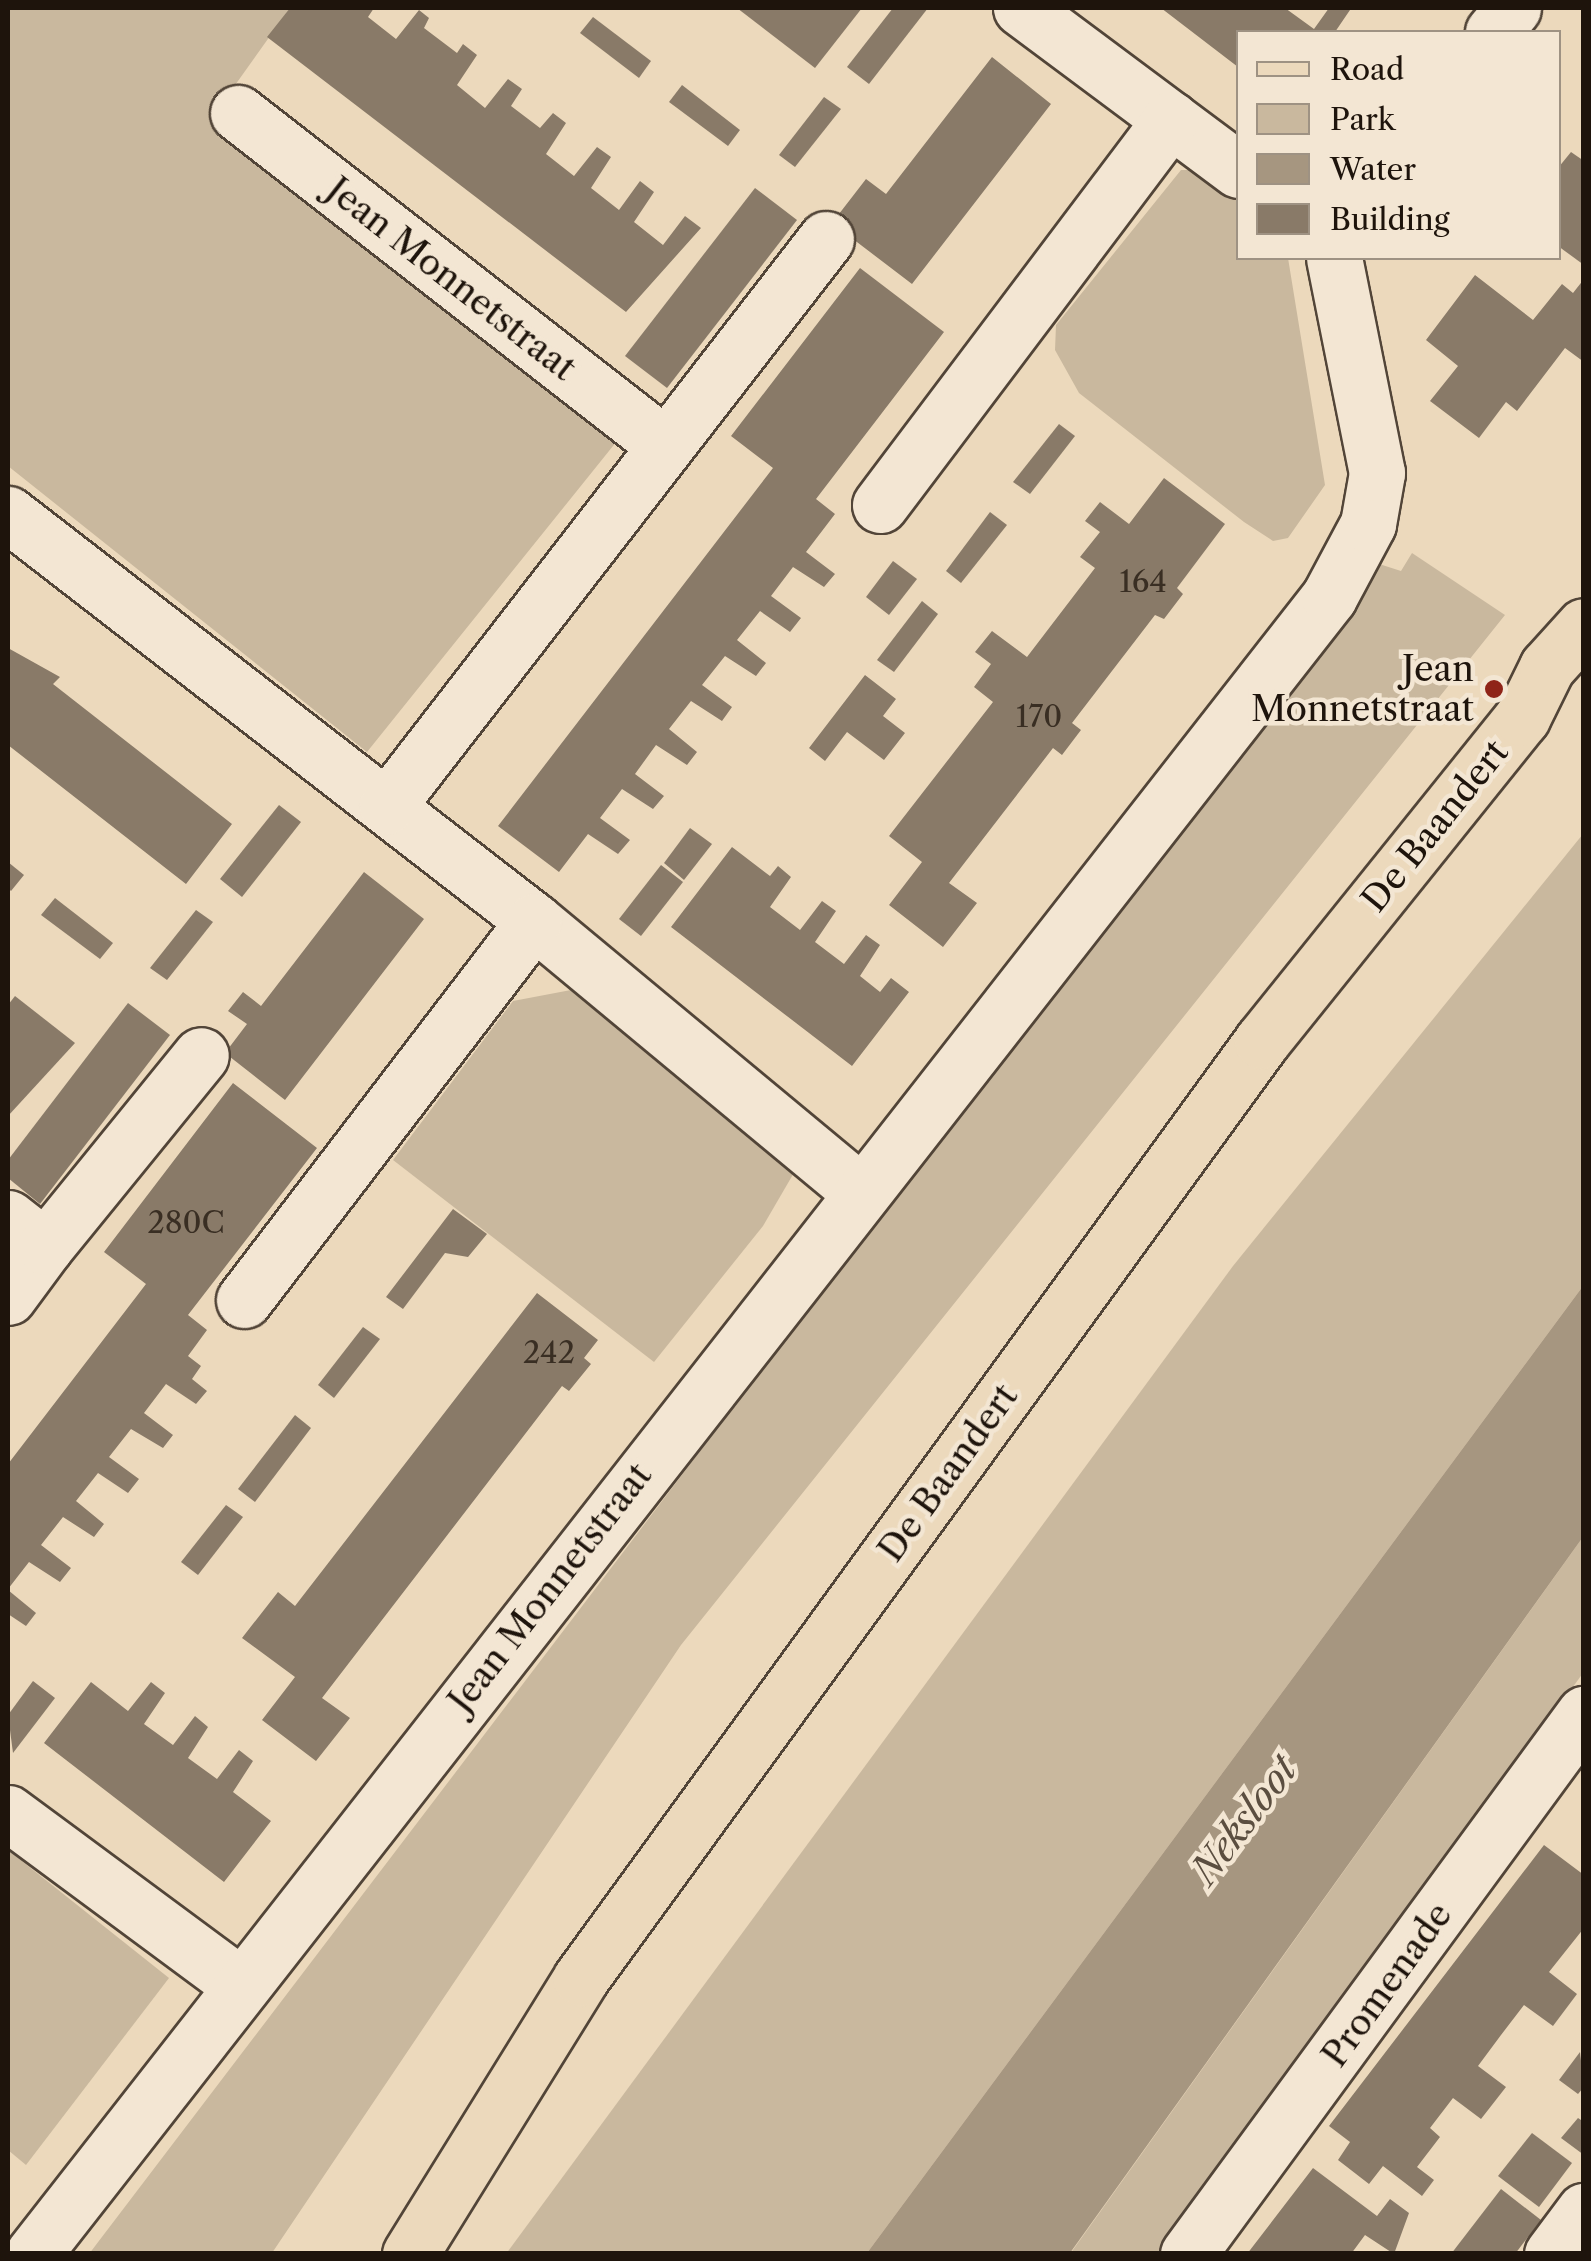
<!DOCTYPE html>
<style>
body{margin:0}
#map{position:relative;width:1591px;height:2261px;overflow:hidden;background:#ecd9bc;font-family:"Libre Caslon Text",serif}
div>[style]{position:absolute}
[style*='--x']{left:calc(var(--x)*1px);top:calc(var(--y)*1px);width:calc(var(--w)*1px);rotate:calc(var(--a)*1deg)}
.green>*{inset:0;background:#c9b89e}
.water>*{inset:0;background:#a69680}
.building>*{inset:0;background:#897a68}
.roads{filter:drop-shadow(2px 0 #524538) drop-shadow(-2px 0 #524538) drop-shadow(0 2px #524538) drop-shadow(0 -2px #524538)}
.minor>*{height:55px;margin:-27.5px;padding:0 27.5px;transform-origin:27.5px;border-radius:27.5px;background:#f3e6d3}
.major>*{height:55px;margin:-27.5px;padding:0 27.5px;transform-origin:27.5px;border-radius:27.5px;background:#ecd9bc}
.dots>*{width:28px;height:28px;translate:-50% -50%;box-sizing:border-box;border:5px solid #f3e6d3;border-radius:50%}
span{translate:-50% -50%;white-space:nowrap;text-align:center;line-height:1.15;-webkit-text-stroke:9px #f3e6d3;paint-order:stroke}
.number-label{font-size:30px;color:#392e23}
.number-label span{-webkit-text-stroke-width:0}
.street-label{font-size:35px;color:#1e140c}
.poi-label{font-size:35px;color:#1e140c}
.right{translate:-100% -50%;text-align:right}
.water-label{font-size:38px;color:#5b4e40;font-style:italic}
.frame{position:absolute;inset:0;border:10px solid #1e140c;pointer-events:none}
.legend{position:absolute;left:1236px;top:30px;width:325px;height:230px;box-sizing:border-box;background:#f3e6d3;border:2px solid #9e9283;margin:0;padding:12px 18px;list-style:none;font-size:30px;color:#1e140c}
.legend li{display:flex;align-items:center;gap:20px;height:50px}
.legend b{width:50px;border:2px solid #9e9283}
</style>
<div id="map">
<div class="green">
<div style="clip-path:polygon(8px 8px,290px 8px,213px 116px,617px 441px,367px 752px,8px 466px)"></div>
<div style="clip-path:polygon(1181px 170px,1207px 170px,1238px 191px,1238px 258px,1288px 258px,1325px 485px,1288px 538px,1273px 541px,1244px 522px,1079px 393px,1055px 350px,1056px 325px)"></div>
<div style="clip-path:polygon(1412px 553px,1505px 615px,681px 1645px,272px 2253px,89px 2254px,1376px 563px,1401px 571px)"></div>
<div style="clip-path:polygon(1583px 834px,1583px 1286px,867px 2253px,506px 2254px,1233px 1266px)"></div>
<div style="clip-path:polygon(571px 990px,795px 1171px,763px 1226px,654px 1362px,393px 1160px,513px 1001px)"></div>
<div style="clip-path:polygon(1583px 1537px,1583px 1673px,1163px 2253px,1070px 2254px)"></div>
<div style="clip-path:polygon(8px 1850px,169px 1978px,26px 2165px,8px 2150px)"></div>
</div>
<div class="water">
<div style="clip-path:polygon(1583px 1286px,1583px 1537px,1070px 2253px,867px 2253px)"></div>
</div>
<div class="building">
<div style="clip-path:polygon(290px 8px,374px 8px,368px 17px,396px 39px,419px 10px,429px 18px,424px 28px,457px 53px,463px 44px,477px 55px,457px 85px,485px 108px,508px 79px,522px 89px,511px 106px,540px 128px,553px 113px,566px 123px,546px 154px,574px 176px,597px 147px,611px 157px,591px 188px,619px 210px,640px 181px,654px 192px,634px 222px,663px 245px,685px 216px,701px 228px,626px 312px,267px 37px)"></div>
<div style="clip-path:polygon(737px 8px,862px 8px,815px 68px)"></div>
<div style="clip-path:polygon(893px 8px,928px 8px,869px 84px,847px 67px)"></div>
<div style="clip-path:polygon(1161px 8px,1285px 8px,1314px 29px,1329px 8px,1350px 10px,1335px 32px,1238px 32px,1238px 67px)"></div>
<div style="clip-path:polygon(593px 17px,651px 61px,639px 78px,580px 33px)"></div>
<div style="clip-path:polygon(992px 57px,1051px 104px,912px 284px,832px 223px,866px 179px,886px 194px)"></div>
<div style="clip-path:polygon(682px 85px,740px 130px,728px 146px,669px 102px)"></div>
<div style="clip-path:polygon(824px 97px,841px 109px,795px 167px,779px 155px)"></div>
<div style="clip-path:polygon(1571px 152px,1584px 161px,1584px 265px,1558px 246px,1558px 168px)"></div>
<div style="clip-path:polygon(755px 188px,797px 220px,667px 388px,625px 356px)"></div>
<div style="clip-path:polygon(860px 268px,944px 332px,816px 499px,835px 514px,806px 552px,835px 574px,824px 587px,793px 567px,771px 596px,801px 618px,790px 632px,760px 611px,737px 640px,766px 663px,756px 676px,725px 656px,702px 685px,732px 707px,722px 721px,691px 701px,669px 729px,697px 752px,687px 765px,656px 745px,635px 774px,664px 796px,653px 809px,622px 789px,600px 818px,630px 840px,618px 854px,588px 834px,559px 872px,498px 826px,773px 468px,731px 436px)"></div>
<div style="clip-path:polygon(1475px 275px,1533px 320px,1562px 284px,1573px 293px,1584px 279px,1584px 362px,1565px 348px,1517px 411px,1506px 402px,1479px 438px,1430px 401px,1458px 366px,1426px 340px)"></div>
<div style="clip-path:polygon(1059px 424px,1075px 436px,1030px 494px,1013px 482px)"></div>
<div style="clip-path:polygon(1164px 478px,1225px 524px,1177px 588px,1183px 594px,1164px 619px,1155px 615px,1072px 723px,1081px 730px,1062px 755px,1053px 748px,949px 883px,977px 903px,943px 947px,889px 905px,922px 862px,889px 836px,993px 702px,974px 687px,991px 664px,975px 652px,992px 631px,1027px 657px,1095px 568px,1080px 557px,1100px 532px,1085px 521px,1100px 502px,1129px 524px)"></div>
<div style="clip-path:polygon(990px 512px,1007px 525px,961px 583px,946px 571px)"></div>
<div style="clip-path:polygon(893px 561px,917px 579px,889px 615px,866px 597px)"></div>
<div style="clip-path:polygon(922px 601px,938px 614px,894px 672px,877px 660px)"></div>
<div style="clip-path:polygon(8px 648px,60px 677px,53px 684px,232px 824px,186px 884px,8px 745px)"></div>
<div style="clip-path:polygon(865px 675px,896px 699px,883px 716px,905px 733px,884px 760px,847px 732px,825px 761px,809px 748px)"></div>
<div style="clip-path:polygon(279px 805px,301px 822px,242px 897px,220px 879px)"></div>
<div style="clip-path:polygon(690px 828px,712px 844px,684px 880px,664px 863px)"></div>
<div style="clip-path:polygon(732px 847px,770px 876px,778px 866px,791px 877px,770px 907px,800px 930px,822px 901px,836px 911px,815px 942px,844px 964px,866px 935px,880px 945px,860px 976px,880px 992px,891px 978px,909px 992px,852px 1066px,671px 927px)"></div>
<div style="clip-path:polygon(8px 862px,24px 875px,11px 891px,8px 888px)"></div>
<div style="clip-path:polygon(661px 865px,683px 882px,641px 936px,619px 919px)"></div>
<div style="clip-path:polygon(364px 872px,424px 919px,285px 1100px,225px 1053px,247px 1024px,228px 1011px,243px 992px,261px 1006px)"></div>
<div style="clip-path:polygon(55px 898px,113px 943px,100px 959px,41px 915px)"></div>
<div style="clip-path:polygon(196px 910px,213px 922px,167px 980px,150px 968px)"></div>
<div style="clip-path:polygon(15px 996px,75px 1043px,8px 1116px,8px 1005px)"></div>
<div style="clip-path:polygon(128px 1003px,170px 1035px,40px 1204px,8px 1178px,8px 1160px)"></div>
<div style="clip-path:polygon(233px 1083px,317px 1148px,188px 1315px,207px 1330px,188px 1356px,201px 1366px,192px 1379px,207px 1391px,196px 1404px,166px 1384px,144px 1413px,173px 1435px,163px 1448px,131px 1429px,109px 1457px,139px 1479px,128px 1493px,98px 1473px,76px 1501px,104px 1524px,94px 1537px,63px 1517px,41px 1545px,71px 1568px,60px 1582px,29px 1562px,8px 1589px,8px 1464px,146px 1284px,104px 1252px)"></div>
<div style="clip-path:polygon(453px 1209px,487px 1234px,468px 1257px,445px 1253px,403px 1309px,386px 1297px)"></div>
<div style="clip-path:polygon(537px 1293px,598px 1340px,584px 1358px,591px 1364px,569px 1391px,562px 1386px,322px 1698px,350px 1718px,316px 1761px,262px 1720px,295px 1677px,242px 1638px,278px 1592px,295px 1606px)"></div>
<div style="clip-path:polygon(363px 1327px,380px 1339px,334px 1398px,318px 1385px)"></div>
<div style="clip-path:polygon(295px 1415px,311px 1428px,255px 1502px,238px 1489px)"></div>
<div style="clip-path:polygon(226px 1505px,243px 1517px,198px 1575px,181px 1562px)"></div>
<div style="clip-path:polygon(8px 1590px,36px 1613px,26px 1626px,8px 1614px)"></div>
<div style="clip-path:polygon(33px 1681px,55px 1698px,13px 1753px,8px 1715px)"></div>
<div style="clip-path:polygon(91px 1682px,128px 1711px,151px 1682px,165px 1693px,144px 1724px,173px 1745px,195px 1716px,208px 1727px,188px 1758px,217px 1779px,239px 1750px,253px 1761px,233px 1792px,271px 1821px,224px 1882px,44px 1743px)"></div>
<div style="clip-path:polygon(1544px 1845px,1584px 1875px,1584px 1928px,1549px 1972px,1577px 1994px,1553px 2026px,1524px 2005px,1501px 2035px,1478px 2066px,1506px 2087px,1481px 2119px,1453px 2098px,1430px 2128px,1440px 2137px,1417px 2167px,1434px 2180px,1422px 2196px,1383px 2166px,1369px 2184px,1338px 2160px,1350px 2142px,1329px 2126px)"></div>
<div style="clip-path:polygon(1580px 2052px,1584px 2087px,1578px 2094px,1559px 2080px)"></div>
<div style="clip-path:polygon(1578px 2118px,1584px 2122px,1584px 2155px,1561px 2138px)"></div>
<div style="clip-path:polygon(1532px 2133px,1572px 2163px,1539px 2207px,1498px 2176px)"></div>
<div style="clip-path:polygon(1313px 2168px,1377px 2216px,1390px 2199px,1409px 2213px,1394px 2254px,1365px 2235px,1351px 2254px,1247px 2254px)"></div>
<div style="clip-path:polygon(1501px 2189px,1541px 2220px,1515px 2254px,1451px 2254px)"></div>
</div>
<div class="roads">
<div class="minor">
<div style="--x:1021;--y:8;--w:271;--a:36.7"></div>
<div style="--x:1493;--y:32;--w:31;--a:-50"></div>
<div style="--x:238;--y:113;--w:541;--a:37.87"></div>
<div style="--x:880;--y:505;--w:483;--a:-53"></div>
<div style="--x:8;--y:514;--w:665;--a:37.73"></div>
<div style="--x:534;--y:921;--w:426;--a:39.7"></div>
<div style="--x:387;--y:806;--w:717;--a:-52.25"></div>
<div style="--x:8;--y:1218;--w:47;--a:38.1"></div>
<div style="--x:45;--y:1247;--w:62;--a:126.5"></div>
<div style="--x:45;--y:1247;--w:247;--a:-50.9"></div>
<div style="--x:244;--y:1300;--w:477;--a:-52.6"></div>
<div style="--x:8;--y:1813;--w:286;--a:36.5"></div>
<div style="--x:33;--y:2254;--w:2104;--a:-51.97"></div>
<div style="--x:1329;--y:597;--w:83;--a:-61.9"></div>
<div style="--x:1368;--y:524;--w:52;--a:-80"></div>
<div style="--x:1377;--y:473;--w:219;--a:-101.3"></div>
<div style="--x:1188;--y:2254;--w:670;--a:-53.75"></div>
<div style="--x:1552;--y:2254;--w:54;--a:-53.3"></div>
</div>
<div class="major">
<div style="--x:410;--y:2254;--w:325;--a:-58.2"></div>
<div style="--x:581;--y:1978;--w:1158;--a:-53.99"></div>
<div style="--x:1262;--y:1041;--w:415;--a:-51.2"></div>
<div style="--x:1522;--y:718;--w:57;--a:-63.9"></div>
<div style="--x:1547;--y:667;--w:55;--a:-47.9"></div>
</div>
</div>
<div class="dots">
<div style="left:1494px;top:689px;background:#8f2418"></div>
</div>
<div class="number-label">
<span style="left:1143px;top:582px">164</span>
<span style="left:1039px;top:717px">170</span>
<span style="left:186px;top:1223px">280C</span>
<span style="left:549px;top:1353px">242</span>
</div>
<div class="street-label">
<span style="left:451px;top:279px;rotate:38deg">Jean Monnetstraat</span>
<span style="left:1435px;top:826px;rotate:-51deg">De Baandert</span>
<span style="left:948px;top:1473px;rotate:-54deg">De Baandert</span>
<span style="left:550px;top:1588px;rotate:-52deg">Jean Monnetstraat</span>
<span style="left:1387px;top:1985px;rotate:-54deg">Promenade</span>
</div>
<div class="poi-label">
<span class="right" style="left:1474px;top:689px">Jean<br>Monnetstraat</span>
</div>
<div class="water-label">
<span style="left:1244px;top:1820px;rotate:-53deg">Neksloot</span>
</div>
<div class="frame"></div>
<ul class="legend">
<li><b style="height:12px;background:#ecd9bc"></b>Road</li>
<li><b style="height:28px;background:#c9b89e"></b>Park</li>
<li><b style="height:28px;background:#a69680"></b>Water</li>
<li><b style="height:28px;background:#897a68"></b>Building</li>
</ul>
</div>
